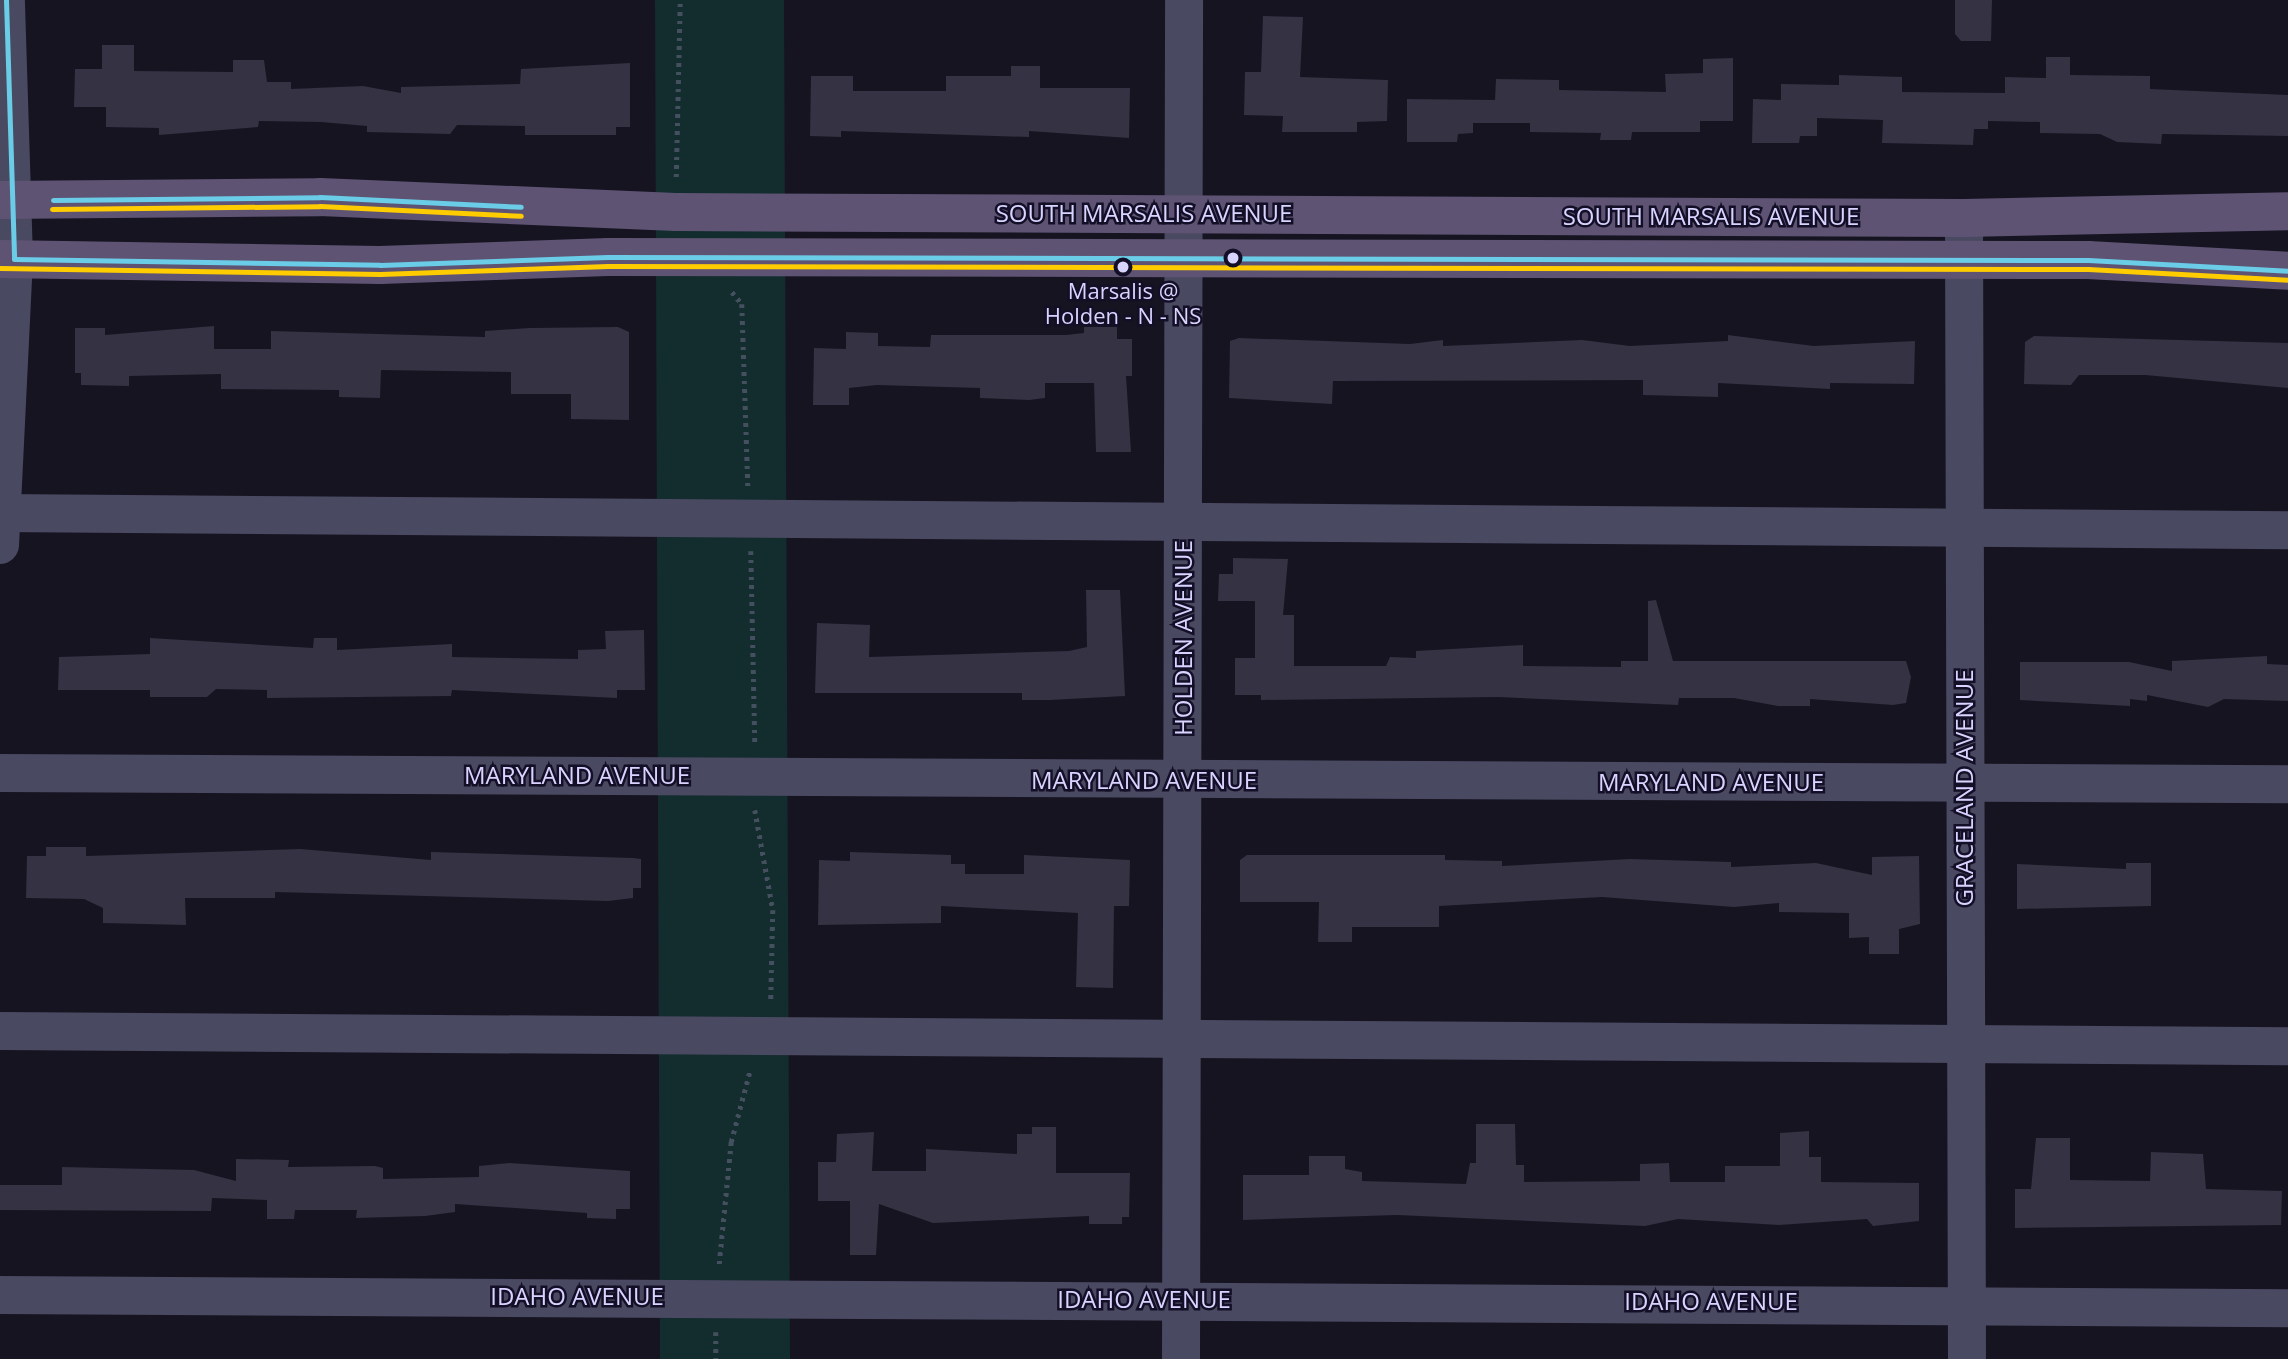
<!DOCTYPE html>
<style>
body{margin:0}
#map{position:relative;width:2288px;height:1359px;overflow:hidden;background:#161421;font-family:"Open Sans",sans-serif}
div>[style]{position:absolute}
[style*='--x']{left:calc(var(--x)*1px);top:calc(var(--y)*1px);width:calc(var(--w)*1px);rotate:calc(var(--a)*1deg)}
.green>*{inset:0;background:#132c2d}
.building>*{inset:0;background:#343243}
.path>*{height:4.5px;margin-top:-2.25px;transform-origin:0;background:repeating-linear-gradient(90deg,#44505f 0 3.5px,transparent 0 8.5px)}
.minor>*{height:38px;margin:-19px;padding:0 19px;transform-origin:19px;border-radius:19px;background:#4a4962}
.major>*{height:38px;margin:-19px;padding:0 19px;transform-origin:19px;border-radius:19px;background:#5e5373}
.bus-1>*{height:5px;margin:-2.5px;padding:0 2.5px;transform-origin:2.5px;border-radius:2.5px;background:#6bcce7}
.bus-2>*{height:5px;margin:-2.5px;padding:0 2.5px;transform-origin:2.5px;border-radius:2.5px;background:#fc0}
.dots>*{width:19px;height:19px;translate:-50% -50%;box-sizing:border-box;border:4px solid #130f26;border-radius:50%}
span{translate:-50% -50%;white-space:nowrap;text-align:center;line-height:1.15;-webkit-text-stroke:5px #130f26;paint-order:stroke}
.bus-label{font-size:22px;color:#d9d4ff}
.street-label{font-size:24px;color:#d9d4ff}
</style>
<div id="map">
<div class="green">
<div style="clip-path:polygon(655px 0,784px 0,790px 1359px,660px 1359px)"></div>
</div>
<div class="building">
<div style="clip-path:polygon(1955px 0,1992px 0,1991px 41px,1961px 41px,1955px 34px)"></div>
<div style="clip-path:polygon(1263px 16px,1303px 17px,1300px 77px,1388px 80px,1387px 121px,1357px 122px,1357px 132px,1282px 132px,1283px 116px,1244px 115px,1245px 72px,1261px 72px)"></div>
<div style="clip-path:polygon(102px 45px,134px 45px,134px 71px,233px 72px,233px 60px,264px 60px,267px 82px,291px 82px,291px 89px,363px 86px,401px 93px,401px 87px,520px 84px,521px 69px,630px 63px,630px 127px,616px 127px,616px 135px,525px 135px,525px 126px,457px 125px,450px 134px,367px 132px,367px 126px,321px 122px,259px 121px,258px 127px,159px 135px,159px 128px,106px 127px,106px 107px,74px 107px,75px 69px,102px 69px)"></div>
<div style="clip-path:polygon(2046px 57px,2070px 57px,2070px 75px,2150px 76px,2150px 89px,2288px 95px,2288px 136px,2162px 134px,2161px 144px,2117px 142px,2100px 134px,2040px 133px,2040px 122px,1988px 121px,1988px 129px,1974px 129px,1973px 145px,1882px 143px,1883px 120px,1817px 118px,1817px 136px,1800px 136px,1799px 143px,1752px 143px,1753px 99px,1781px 100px,1781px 84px,1839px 85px,1839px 75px,1902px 77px,1902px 92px,2005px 93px,2005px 77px,2046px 78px)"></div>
<div style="clip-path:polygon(1733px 58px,1733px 121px,1700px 121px,1700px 132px,1632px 132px,1631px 140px,1600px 140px,1601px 133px,1530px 132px,1530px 123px,1473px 123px,1473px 133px,1458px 134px,1457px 142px,1407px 142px,1407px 99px,1495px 100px,1496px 79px,1559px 80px,1559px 90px,1666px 92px,1665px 74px,1703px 73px,1703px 59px)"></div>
<div style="clip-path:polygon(1011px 66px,1040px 66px,1040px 88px,1130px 88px,1129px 138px,1029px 131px,1029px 137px,841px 131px,841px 137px,810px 136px,811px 76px,853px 76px,853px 91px,946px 91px,946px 76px,1011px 76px)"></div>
<div style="clip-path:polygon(214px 326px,214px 349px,271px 349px,271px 331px,485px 337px,485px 331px,529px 328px,618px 327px,629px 332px,629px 420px,571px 419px,571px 394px,511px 394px,511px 372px,381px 370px,380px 398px,339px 397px,339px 390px,221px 389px,221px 374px,129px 376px,129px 386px,81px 385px,81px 373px,75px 373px,75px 328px,105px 328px,105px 335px)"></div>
<div style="clip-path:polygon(1084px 327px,1117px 327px,1117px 339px,1132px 339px,1132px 376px,1126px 376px,1131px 452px,1096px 452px,1094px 383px,1045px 383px,1045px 398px,1029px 400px,980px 398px,980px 388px,877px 385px,849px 388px,849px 405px,813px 405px,814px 348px,846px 349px,846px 332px,878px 333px,878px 346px,930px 347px,931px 335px,1066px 335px,1084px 333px)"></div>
<div style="clip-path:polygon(1728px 335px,1814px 346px,1915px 341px,1914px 384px,1830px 383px,1830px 389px,1718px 383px,1718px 397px,1643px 395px,1643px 380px,1333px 381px,1332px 404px,1229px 398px,1230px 341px,1239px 338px,1410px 344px,1443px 340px,1443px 346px,1582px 340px,1630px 346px,1728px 341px)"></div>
<div style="clip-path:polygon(2034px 336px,2288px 343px,2288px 388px,2145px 375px,2079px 375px,2071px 385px,2024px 384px,2025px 342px)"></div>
<div style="clip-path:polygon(1233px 558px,1288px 559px,1283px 615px,1294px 615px,1294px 666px,1386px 666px,1390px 657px,1416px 658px,1416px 651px,1523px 645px,1523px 666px,1621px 667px,1621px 661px,1648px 661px,1648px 601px,1656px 600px,1673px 661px,1906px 661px,1911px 677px,1906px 703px,1893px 705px,1810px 699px,1810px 706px,1778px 706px,1734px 698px,1679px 698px,1678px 705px,1498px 697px,1261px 700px,1261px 695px,1235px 695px,1235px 658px,1255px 658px,1255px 601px,1218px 601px,1219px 574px,1233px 574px)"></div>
<div style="clip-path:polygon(1086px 590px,1120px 590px,1125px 696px,1050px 700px,1022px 700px,1022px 693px,815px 693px,817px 623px,870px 625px,869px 657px,1069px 651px,1087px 647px)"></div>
<div style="clip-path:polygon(644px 630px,645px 690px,617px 690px,617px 698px,452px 690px,451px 696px,267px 698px,267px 690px,216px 689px,207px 697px,150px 697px,150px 690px,58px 690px,59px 657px,150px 654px,150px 638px,313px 648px,314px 638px,337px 638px,337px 650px,452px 644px,452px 657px,578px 659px,578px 650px,606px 649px,605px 631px)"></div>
<div style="clip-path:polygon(2267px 656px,2267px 664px,2288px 665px,2288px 701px,2224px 699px,2208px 707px,2147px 695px,2147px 701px,2130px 699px,2130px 706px,2020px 700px,2020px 662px,2129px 662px,2172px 671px,2172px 661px)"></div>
<div style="clip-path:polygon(46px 847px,86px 847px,86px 856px,300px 849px,431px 860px,431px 852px,633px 858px,641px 859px,641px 888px,633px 888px,633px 898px,608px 901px,275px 892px,275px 898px,185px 898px,186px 925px,103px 923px,103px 908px,84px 899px,26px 898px,27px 856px,46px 856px)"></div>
<div style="clip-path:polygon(850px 852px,951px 855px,951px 864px,965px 864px,965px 874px,1024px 874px,1024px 855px,1130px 860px,1129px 906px,1114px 906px,1113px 988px,1076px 987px,1078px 913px,941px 906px,941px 923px,818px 925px,819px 860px,850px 861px)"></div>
<div style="clip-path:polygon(1247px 855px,1445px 855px,1445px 860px,1502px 861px,1502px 866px,1630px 859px,1731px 862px,1731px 867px,1816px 863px,1872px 875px,1872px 857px,1919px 856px,1920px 924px,1899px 929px,1899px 954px,1869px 954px,1869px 937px,1849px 938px,1849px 913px,1779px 912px,1779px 903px,1734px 907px,1602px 897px,1439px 906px,1439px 927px,1352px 927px,1352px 942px,1318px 942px,1319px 902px,1240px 902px,1240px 860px)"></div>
<div style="clip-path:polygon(2126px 863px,2151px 863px,2151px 906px,2017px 909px,2017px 864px,2126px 869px)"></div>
<div style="clip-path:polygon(1476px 1124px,1515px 1124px,1516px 1165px,1524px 1165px,1524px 1182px,1640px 1181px,1640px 1164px,1669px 1163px,1670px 1182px,1725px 1182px,1725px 1166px,1780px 1166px,1780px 1133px,1809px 1131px,1809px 1157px,1821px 1157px,1821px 1182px,1919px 1183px,1919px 1221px,1873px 1226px,1867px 1219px,1779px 1225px,1678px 1219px,1645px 1226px,1397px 1215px,1243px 1220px,1243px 1175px,1309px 1175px,1309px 1156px,1345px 1156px,1345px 1169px,1362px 1172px,1362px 1181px,1466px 1184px,1470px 1163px,1476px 1163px)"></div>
<div style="clip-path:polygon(1032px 1127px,1056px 1127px,1056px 1173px,1130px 1173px,1129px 1217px,1122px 1217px,1122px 1224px,1089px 1224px,1089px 1216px,933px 1223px,879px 1204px,876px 1255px,850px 1255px,850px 1201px,818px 1201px,818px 1162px,836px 1162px,837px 1134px,874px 1132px,872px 1171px,926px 1171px,926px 1149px,1017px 1154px,1017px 1134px,1032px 1134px)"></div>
<div style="clip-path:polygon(2036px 1138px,2070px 1138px,2070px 1180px,2150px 1181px,2151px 1152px,2203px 1154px,2206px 1189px,2282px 1191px,2281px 1225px,2015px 1228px,2015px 1189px,2031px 1189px)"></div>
<div style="clip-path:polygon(236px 1159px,289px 1160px,288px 1167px,375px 1166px,383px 1168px,383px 1179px,479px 1177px,479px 1166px,509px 1163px,630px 1171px,630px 1209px,616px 1209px,616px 1219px,587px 1218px,587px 1213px,455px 1204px,455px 1212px,425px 1216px,356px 1218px,357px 1210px,295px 1210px,294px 1219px,267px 1219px,267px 1200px,212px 1198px,211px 1211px,0 1210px,0 1185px,62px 1185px,62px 1167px,194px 1170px,236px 1181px)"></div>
</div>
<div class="path">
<div style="--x:676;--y:177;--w:177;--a:-88.7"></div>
<div style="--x:732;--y:292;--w:16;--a:50"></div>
<div style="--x:742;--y:304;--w:182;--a:88.1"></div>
<div style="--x:751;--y:551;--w:194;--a:88.8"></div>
<div style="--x:755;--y:810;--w:102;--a:79.8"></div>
<div style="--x:773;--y:910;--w:91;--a:91.3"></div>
<div style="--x:719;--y:1264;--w:123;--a:-84.4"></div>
<div style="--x:731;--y:1142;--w:74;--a:-75.2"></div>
<div style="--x:716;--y:1332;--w:27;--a:90"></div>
</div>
<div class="minor">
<div style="--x:1964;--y:218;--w:1141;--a:89.85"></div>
<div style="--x:0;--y:513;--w:2288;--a:0.43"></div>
<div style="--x:0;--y:545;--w:286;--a:-87.2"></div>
<div style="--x:14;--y:259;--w:259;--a:-91.8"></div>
<div style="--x:0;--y:773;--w:2288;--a:0.28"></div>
<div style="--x:0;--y:1031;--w:2288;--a:0.38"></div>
<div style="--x:0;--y:1295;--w:2288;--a:0.33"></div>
<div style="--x:1181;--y:1359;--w:1359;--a:-89.87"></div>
</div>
<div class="major">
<div style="--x:0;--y:200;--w:320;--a:-0.5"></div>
<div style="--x:320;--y:197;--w:356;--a:2.4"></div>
<div style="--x:676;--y:212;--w:1288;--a:0.27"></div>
<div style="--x:1964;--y:218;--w:324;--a:-1.2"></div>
<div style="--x:0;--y:259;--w:380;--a:0.9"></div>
<div style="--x:380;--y:265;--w:228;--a:-2"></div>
<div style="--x:608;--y:257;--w:1480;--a:0.12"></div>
<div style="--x:2088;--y:260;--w:200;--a:3.1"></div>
</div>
<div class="bus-1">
<div style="--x:6;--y:0;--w:259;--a:88.2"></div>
<div style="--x:14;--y:259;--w:366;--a:0.9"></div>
<div style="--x:380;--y:265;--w:228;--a:-2"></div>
<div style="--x:608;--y:257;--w:1480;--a:0.12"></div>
<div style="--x:2088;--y:260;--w:200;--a:3.1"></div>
<div style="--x:53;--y:200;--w:267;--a:-0.6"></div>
<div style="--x:320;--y:197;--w:201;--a:2.8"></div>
</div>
<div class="bus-2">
<div style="--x:52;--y:209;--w:268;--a:-0.6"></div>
<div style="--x:320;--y:206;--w:201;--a:2.8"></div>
<div style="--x:0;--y:268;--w:380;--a:0.9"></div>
<div style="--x:380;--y:274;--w:228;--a:-2"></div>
<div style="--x:608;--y:266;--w:1480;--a:0.12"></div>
<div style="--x:2088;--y:269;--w:200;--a:3.1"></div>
</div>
<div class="dots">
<div style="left:1233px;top:258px;background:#d9d4ff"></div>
<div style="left:1123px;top:267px;background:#d9d4ff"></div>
</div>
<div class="bus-label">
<span style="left:1123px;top:303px">Marsalis @<br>Holden - N - NS</span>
</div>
<div class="street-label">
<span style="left:1144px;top:213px">SOUTH MARSALIS AVENUE</span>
<span style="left:1711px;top:216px">SOUTH MARSALIS AVENUE</span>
<span style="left:1183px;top:638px;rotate:-90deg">HOLDEN AVENUE</span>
<span style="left:577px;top:775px">MARYLAND AVENUE</span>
<span style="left:1144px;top:780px">MARYLAND AVENUE</span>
<span style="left:1711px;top:782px">MARYLAND AVENUE</span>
<span style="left:1964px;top:788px;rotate:-90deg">GRACELAND AVENUE</span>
<span style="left:577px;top:1296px">IDAHO AVENUE</span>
<span style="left:1144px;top:1299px">IDAHO AVENUE</span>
<span style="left:1711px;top:1301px">IDAHO AVENUE</span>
</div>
</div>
